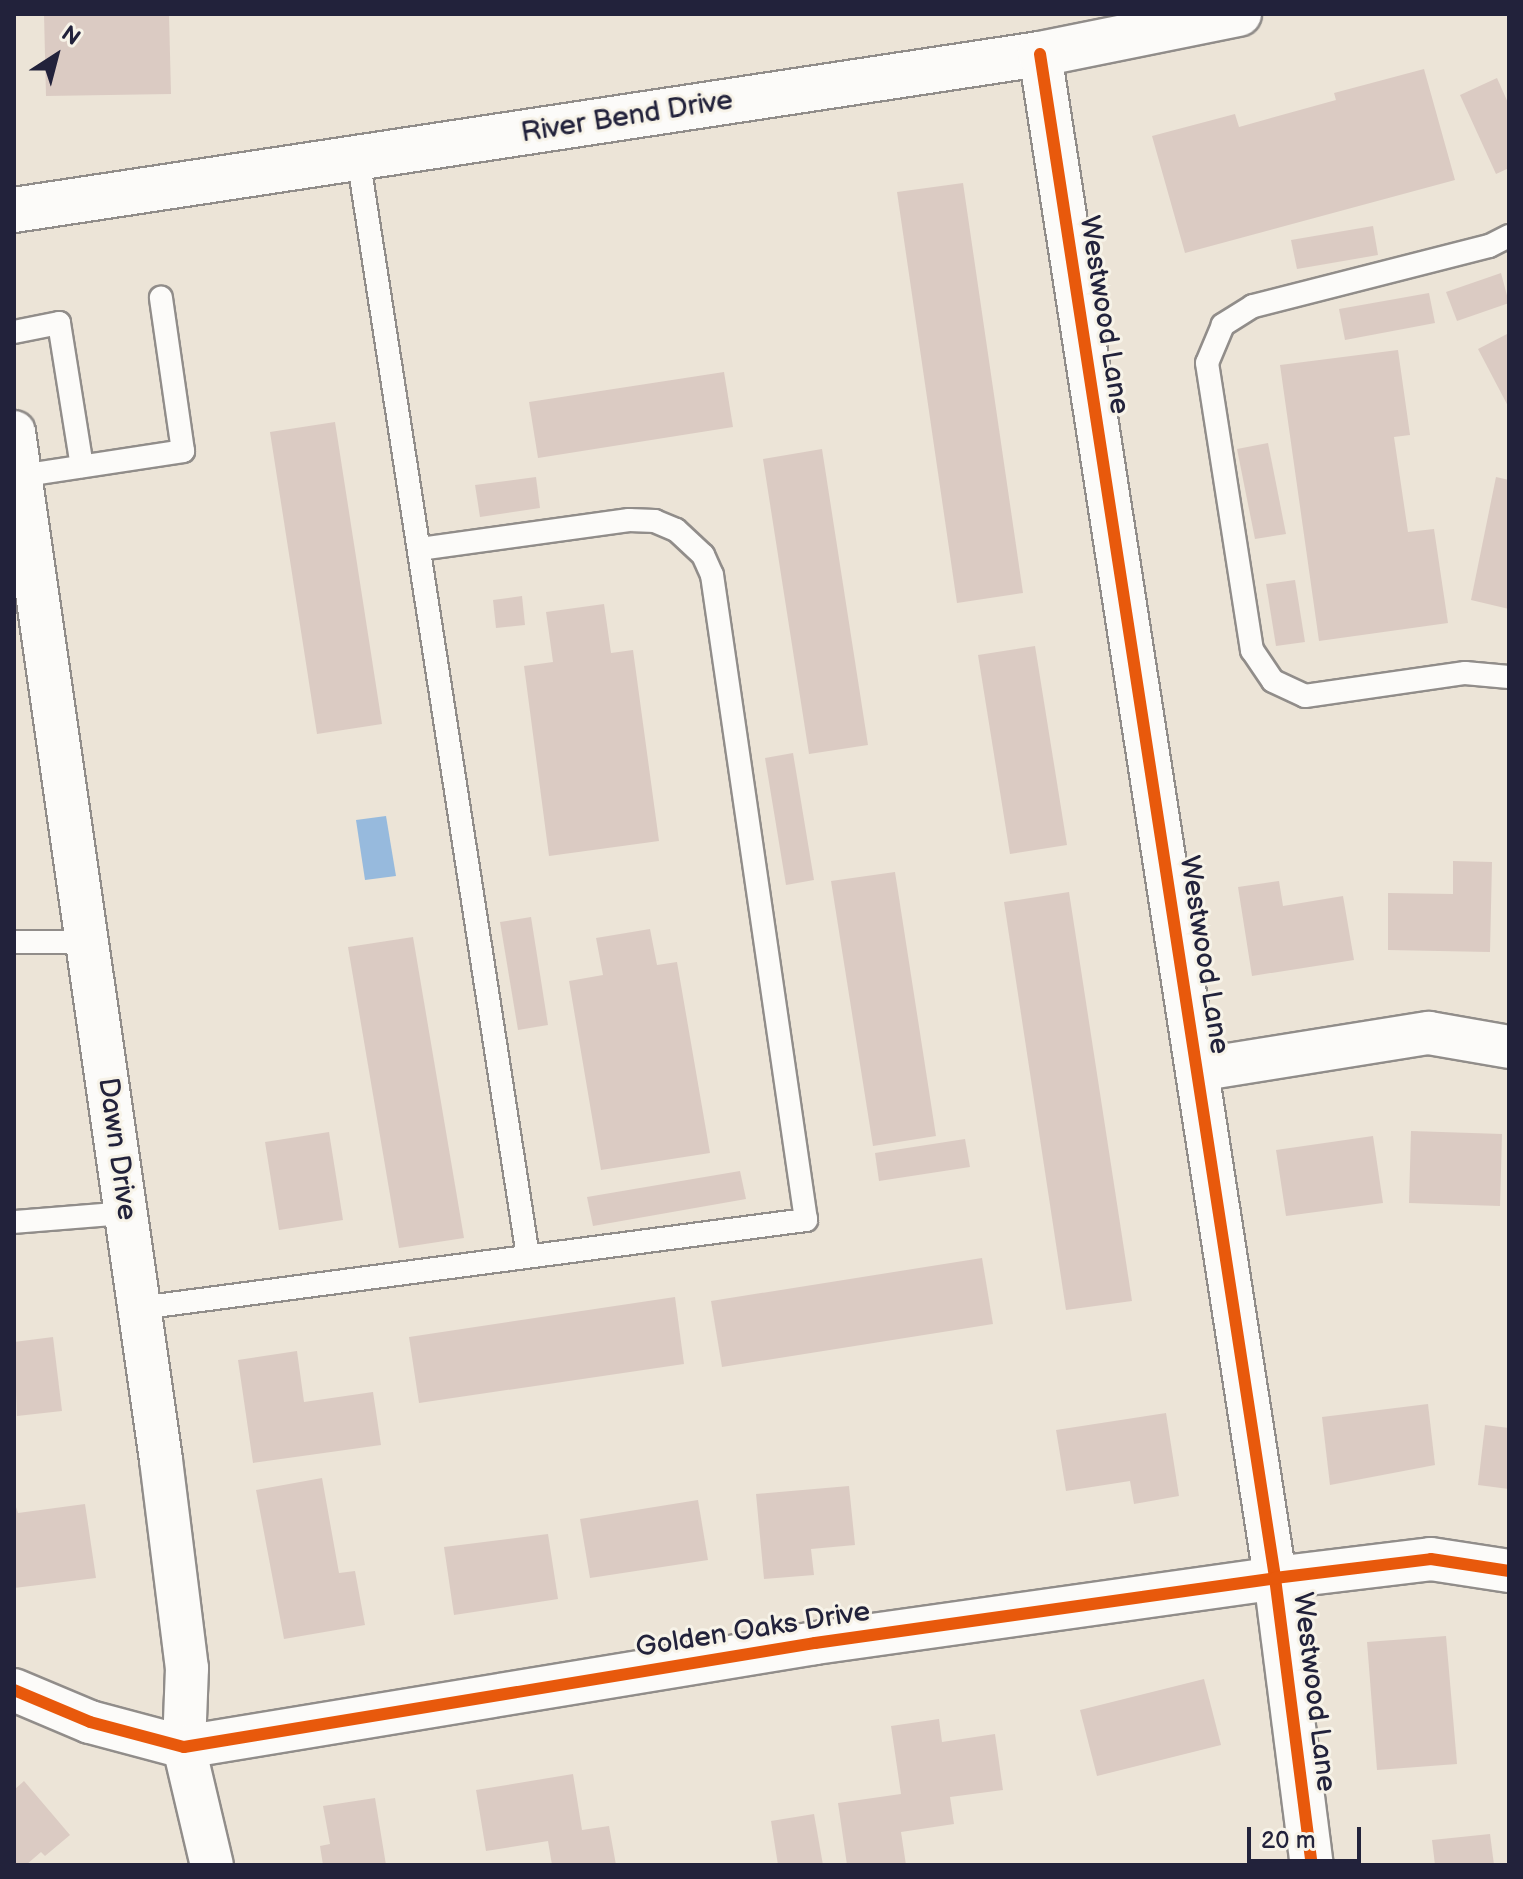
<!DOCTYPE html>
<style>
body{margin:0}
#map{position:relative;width:1523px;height:1879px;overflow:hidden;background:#ece4d7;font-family:"Balsamiq Sans",sans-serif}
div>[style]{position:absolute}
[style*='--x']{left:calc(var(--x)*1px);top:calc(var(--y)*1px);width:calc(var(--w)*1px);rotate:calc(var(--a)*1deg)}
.water>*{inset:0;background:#97badd}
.building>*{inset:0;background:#dbcbc3}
.roads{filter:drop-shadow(2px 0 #918d8a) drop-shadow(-2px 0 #918d8a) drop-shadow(0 2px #918d8a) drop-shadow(0 -2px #918d8a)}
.lane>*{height:22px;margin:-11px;padding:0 11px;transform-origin:11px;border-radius:11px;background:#fcfbf9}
.street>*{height:42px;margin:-21px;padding:0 21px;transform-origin:21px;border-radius:21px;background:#fcfbf9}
.secondary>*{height:44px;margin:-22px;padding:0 22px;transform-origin:22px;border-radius:22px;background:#fcfbf9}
.cycleway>*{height:12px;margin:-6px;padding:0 6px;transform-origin:6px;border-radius:6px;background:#e8590c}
span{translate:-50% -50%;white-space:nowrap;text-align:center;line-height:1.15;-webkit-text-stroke:6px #f7f3e8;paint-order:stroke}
.street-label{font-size:28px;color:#22223b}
.frame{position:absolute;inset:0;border:16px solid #22223b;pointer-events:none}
.north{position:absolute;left:16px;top:16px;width:80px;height:80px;-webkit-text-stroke:6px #f7f3e8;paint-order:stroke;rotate:36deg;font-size:22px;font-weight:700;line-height:32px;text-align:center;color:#22223b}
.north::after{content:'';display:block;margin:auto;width:28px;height:36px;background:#22223b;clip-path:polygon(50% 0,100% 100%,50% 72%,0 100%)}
.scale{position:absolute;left:1247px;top:1827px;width:114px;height:36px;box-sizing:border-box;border:4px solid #22223b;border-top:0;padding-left:10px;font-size:24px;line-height:28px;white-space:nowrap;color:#22223b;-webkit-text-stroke:6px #f7f3e8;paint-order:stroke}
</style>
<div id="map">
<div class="water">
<div style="clip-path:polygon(386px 816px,396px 876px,365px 880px,356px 820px)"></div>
</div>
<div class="building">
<div style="clip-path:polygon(44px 14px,169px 14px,171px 94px,46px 96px)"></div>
<div style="clip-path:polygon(1424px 69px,1455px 180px,1185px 253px,1152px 136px,1235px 114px,1239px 127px,1336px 100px,1334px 93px)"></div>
<div style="clip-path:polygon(1497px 78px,1509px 105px,1509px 168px,1496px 174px,1460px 95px)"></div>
<div style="clip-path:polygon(963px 183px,1023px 593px,957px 603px,897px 192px)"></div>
<div style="clip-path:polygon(1373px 226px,1378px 255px,1297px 269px,1291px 240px)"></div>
<div style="clip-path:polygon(1501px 273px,1509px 303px,1457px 321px,1446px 292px)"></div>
<div style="clip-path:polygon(1429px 293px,1435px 323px,1345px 340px,1339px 309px)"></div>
<div style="clip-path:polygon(1509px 333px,1509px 408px,1478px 349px)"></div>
<div style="clip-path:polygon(1398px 350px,1410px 435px,1394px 437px,1408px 532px,1434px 529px,1448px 623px,1319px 641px,1280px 365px)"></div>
<div style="clip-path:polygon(724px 372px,733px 427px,538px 458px,529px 402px)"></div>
<div style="clip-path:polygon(335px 422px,382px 724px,317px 734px,270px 432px)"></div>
<div style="clip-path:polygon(1268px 443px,1286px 534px,1255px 539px,1237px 449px)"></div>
<div style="clip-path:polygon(822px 449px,868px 745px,809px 754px,763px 459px)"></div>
<div style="clip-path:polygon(536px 477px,540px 508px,480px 517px,475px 485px)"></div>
<div style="clip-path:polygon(1496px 477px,1509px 480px,1509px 609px,1471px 600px)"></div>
<div style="clip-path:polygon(1295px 580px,1305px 642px,1276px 646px,1266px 584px)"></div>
<div style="clip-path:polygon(522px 596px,525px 625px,496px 628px,493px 600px)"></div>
<div style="clip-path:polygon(604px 604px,611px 653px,633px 650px,659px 841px,549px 856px,524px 666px,553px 662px,546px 612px)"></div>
<div style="clip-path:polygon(1035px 646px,1067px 845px,1010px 854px,978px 655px)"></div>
<div style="clip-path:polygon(793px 753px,814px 880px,786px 885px,765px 758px)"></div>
<div style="clip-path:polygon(1453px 861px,1492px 862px,1490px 952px,1388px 950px,1388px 893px,1453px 894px)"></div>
<div style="clip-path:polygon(895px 872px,936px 1136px,873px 1146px,831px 881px)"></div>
<div style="clip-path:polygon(1279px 881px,1283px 906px,1343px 896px,1354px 960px,1252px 976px,1238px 887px)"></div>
<div style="clip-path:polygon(1069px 892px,1132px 1301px,1066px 1310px,1004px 902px)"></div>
<div style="clip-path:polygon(531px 917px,548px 1025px,518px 1030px,500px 922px)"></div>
<div style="clip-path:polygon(650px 929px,657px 965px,677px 962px,710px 1153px,601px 1170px,569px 981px,603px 975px,596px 938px)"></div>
<div style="clip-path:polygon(413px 937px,464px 1238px,399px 1248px,348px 947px)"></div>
<div style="clip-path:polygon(1411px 1131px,1502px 1134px,1500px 1206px,1409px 1203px)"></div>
<div style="clip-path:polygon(329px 1132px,343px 1220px,279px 1230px,265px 1142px)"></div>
<div style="clip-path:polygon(1373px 1136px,1383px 1203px,1286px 1216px,1276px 1150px)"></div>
<div style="clip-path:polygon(965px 1139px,970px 1167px,879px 1181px,875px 1153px)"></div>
<div style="clip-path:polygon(740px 1171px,746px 1199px,593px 1226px,587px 1197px)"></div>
<div style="clip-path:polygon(982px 1258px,993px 1324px,722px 1367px,711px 1301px)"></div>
<div style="clip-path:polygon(675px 1297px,684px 1364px,419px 1403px,409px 1337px)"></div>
<div style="clip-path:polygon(53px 1337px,62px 1411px,17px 1416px,14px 1342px)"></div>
<div style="clip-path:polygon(297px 1351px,304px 1402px,373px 1392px,381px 1445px,253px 1463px,238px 1360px)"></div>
<div style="clip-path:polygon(1428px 1404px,1435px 1465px,1330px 1485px,1322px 1417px)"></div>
<div style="clip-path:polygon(1166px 1413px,1179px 1496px,1134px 1504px,1130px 1481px,1066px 1491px,1056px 1430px)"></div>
<div style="clip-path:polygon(1485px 1425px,1509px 1428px,1509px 1489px,1478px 1485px)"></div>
<div style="clip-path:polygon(322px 1478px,339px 1573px,355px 1571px,365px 1625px,284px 1639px,256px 1490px)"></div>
<div style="clip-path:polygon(849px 1486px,855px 1545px,811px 1549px,814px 1575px,764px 1579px,756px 1494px)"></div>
<div style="clip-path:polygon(698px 1500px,708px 1560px,590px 1578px,580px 1519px)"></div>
<div style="clip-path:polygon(14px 1501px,18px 1513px,85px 1504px,96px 1578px,14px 1588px)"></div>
<div style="clip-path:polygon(548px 1534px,558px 1599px,454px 1615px,444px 1547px)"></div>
<div style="clip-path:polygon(1446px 1636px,1457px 1764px,1377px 1770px,1367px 1642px)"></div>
<div style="clip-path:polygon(1204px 1679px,1221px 1745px,1097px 1776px,1080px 1710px)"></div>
<div style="clip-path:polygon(939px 1719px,942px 1742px,995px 1734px,1003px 1790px,950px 1797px,954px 1824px,901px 1832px,906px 1865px,847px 1865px,838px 1803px,901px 1794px,891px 1726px)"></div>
<div style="clip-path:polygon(573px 1774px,582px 1830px,609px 1826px,616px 1865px,552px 1865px,548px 1841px,486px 1851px,476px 1790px)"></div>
<div style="clip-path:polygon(24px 1781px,70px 1835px,45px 1856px,41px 1852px,26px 1865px,14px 1865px,14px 1790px)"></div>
<div style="clip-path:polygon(375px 1798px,386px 1865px,323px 1865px,320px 1846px,330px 1844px,323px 1806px)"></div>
<div style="clip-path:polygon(814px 1814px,823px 1865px,778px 1865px,771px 1821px)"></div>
<div style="clip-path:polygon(1490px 1834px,1494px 1865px,1435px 1865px,1432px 1840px)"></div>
</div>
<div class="roads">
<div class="lane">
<div style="--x:358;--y:157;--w:1112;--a:81.21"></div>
<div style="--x:1509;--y:236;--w:22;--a:153"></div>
<div style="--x:1489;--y:246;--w:244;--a:165.7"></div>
<div style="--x:1253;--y:306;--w:36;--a:148"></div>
<div style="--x:1223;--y:325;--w:41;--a:112.8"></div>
<div style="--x:1207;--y:363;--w:291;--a:81.1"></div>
<div style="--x:1252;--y:650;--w:37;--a:56"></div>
<div style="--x:1273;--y:681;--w:35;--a:25"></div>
<div style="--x:1305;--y:696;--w:162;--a:-8.2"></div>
<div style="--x:1465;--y:673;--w:44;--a:5.2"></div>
<div style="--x:14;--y:332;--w:46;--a:-11.3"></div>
<div style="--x:59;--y:323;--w:145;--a:80.9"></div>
<div style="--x:20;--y:476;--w:165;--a:-8.7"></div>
<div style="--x:183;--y:451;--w:155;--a:-98.2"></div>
<div style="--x:14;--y:942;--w:73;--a:0"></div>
<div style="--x:14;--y:1222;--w:112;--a:-4.6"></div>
<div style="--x:140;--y:1308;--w:672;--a:-7.53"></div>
<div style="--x:806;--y:1220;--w:652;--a:-98.29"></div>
<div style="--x:712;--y:575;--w:22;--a:-114"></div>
<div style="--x:703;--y:555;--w:37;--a:-137"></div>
<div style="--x:676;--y:530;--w:23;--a:-157"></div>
<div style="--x:655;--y:521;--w:26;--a:-178"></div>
<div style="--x:629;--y:520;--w:212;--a:172.1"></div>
</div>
<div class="street">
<div style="--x:1040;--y:54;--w:1542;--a:81.23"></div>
<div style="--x:1275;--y:1578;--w:289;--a:82.7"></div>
<div style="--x:14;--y:432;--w:1038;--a:81.86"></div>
<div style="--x:161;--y:1460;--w:210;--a:82.9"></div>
<div style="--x:187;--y:1668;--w:79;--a:92.2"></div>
<div style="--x:184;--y:1747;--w:121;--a:76.7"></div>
<div style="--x:1197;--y:1070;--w:235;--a:-9.1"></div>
<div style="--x:1429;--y:1033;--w:81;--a:9.9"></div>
<div style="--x:14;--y:1690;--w:82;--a:22.8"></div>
<div style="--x:90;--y:1722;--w:97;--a:14.9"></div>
<div style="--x:184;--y:1747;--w:640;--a:-9.36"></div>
<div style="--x:815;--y:1643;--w:465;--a:-8"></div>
<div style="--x:1275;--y:1578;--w:157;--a:-6.9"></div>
<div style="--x:1431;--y:1559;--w:79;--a:8.7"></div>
</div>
<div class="secondary">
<div style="--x:14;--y:210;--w:1038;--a:-8.65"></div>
<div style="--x:1040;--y:54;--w:203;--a:-11.4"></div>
</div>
</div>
<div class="cycleway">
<div style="--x:1040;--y:54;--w:1542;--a:81.23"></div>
<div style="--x:1275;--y:1578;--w:289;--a:82.7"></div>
<div style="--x:14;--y:1690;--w:82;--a:22.8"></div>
<div style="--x:90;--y:1722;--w:97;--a:14.9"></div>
<div style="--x:184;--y:1747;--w:640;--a:-9.36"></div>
<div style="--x:815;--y:1643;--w:465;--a:-8"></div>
<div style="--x:1275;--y:1578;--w:157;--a:-6.9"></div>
<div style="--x:1431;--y:1559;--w:79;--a:8.7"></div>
</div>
<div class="street-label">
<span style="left:627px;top:117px;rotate:-9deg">River Bend Drive</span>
<span style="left:1104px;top:315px;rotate:81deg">Westwood Lane</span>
<span style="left:1204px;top:955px;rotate:81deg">Westwood Lane</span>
<span style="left:117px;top:1149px;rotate:82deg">Dawn Drive</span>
<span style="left:753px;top:1630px;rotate:-9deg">Golden Oaks Drive</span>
<span style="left:1314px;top:1692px;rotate:83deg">Westwood Lane</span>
</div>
<div class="frame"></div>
<div class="north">N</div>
<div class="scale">20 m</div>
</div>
